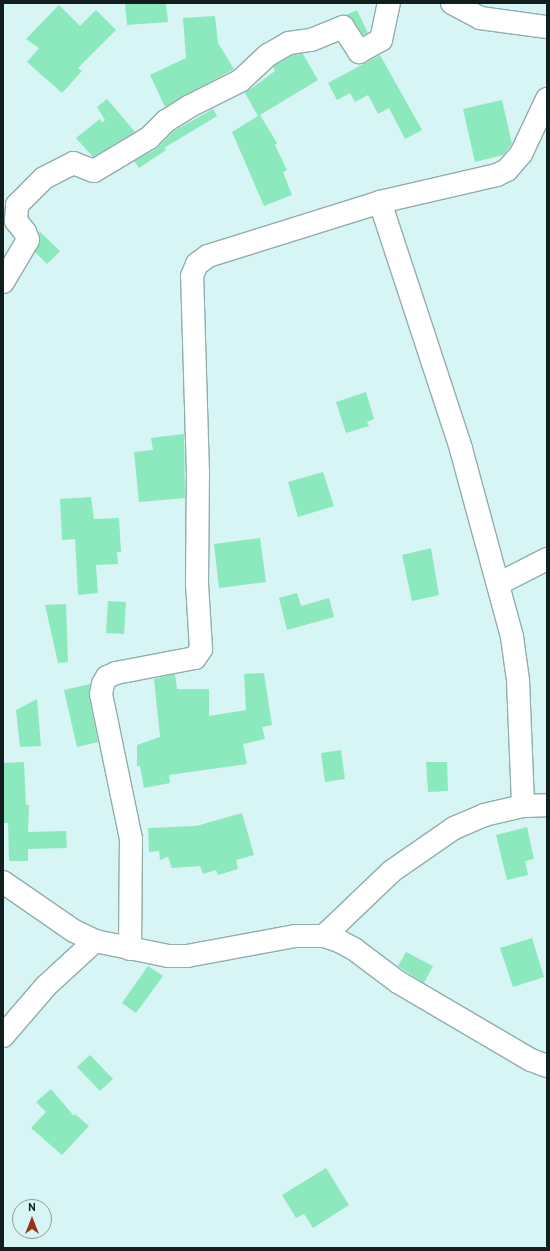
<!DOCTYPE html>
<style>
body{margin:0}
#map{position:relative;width:550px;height:1251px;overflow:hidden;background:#d7f5f4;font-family:Overpass,sans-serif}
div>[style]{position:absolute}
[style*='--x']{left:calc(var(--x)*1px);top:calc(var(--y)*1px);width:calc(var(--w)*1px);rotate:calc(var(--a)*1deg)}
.building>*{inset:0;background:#8ce8bd}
.roads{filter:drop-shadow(1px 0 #91adac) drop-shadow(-1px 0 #91adac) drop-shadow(0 1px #91adac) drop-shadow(0 -1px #91adac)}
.minor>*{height:22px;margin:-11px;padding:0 11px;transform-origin:11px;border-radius:11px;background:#fff}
span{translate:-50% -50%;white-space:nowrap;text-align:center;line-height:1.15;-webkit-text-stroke:4px #d7f5f4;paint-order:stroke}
.frame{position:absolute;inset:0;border:4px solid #121d1d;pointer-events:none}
.north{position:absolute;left:12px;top:1199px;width:40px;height:40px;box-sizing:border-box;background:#d7f5f4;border:1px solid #889f9e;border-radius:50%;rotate:0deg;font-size:11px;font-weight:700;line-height:16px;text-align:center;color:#121d1d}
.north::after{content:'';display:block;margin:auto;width:14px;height:18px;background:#9a3311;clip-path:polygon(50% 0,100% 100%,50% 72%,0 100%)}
</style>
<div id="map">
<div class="building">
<div style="clip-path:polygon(125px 3px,166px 3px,168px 22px,127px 25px)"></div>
<div style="clip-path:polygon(59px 5px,80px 26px,96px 10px,116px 30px,78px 68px,82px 71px,62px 93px,27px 62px,39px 48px,26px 39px)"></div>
<div style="clip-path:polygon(357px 10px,368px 33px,363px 35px,353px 20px,346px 15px)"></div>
<div style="clip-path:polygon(215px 16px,218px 43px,234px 69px,165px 107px,150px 75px,186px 58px,183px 18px)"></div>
<div style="clip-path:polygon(303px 54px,318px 80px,260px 115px,277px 143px,275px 145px,287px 170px,283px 172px,292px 195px,264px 206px,232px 132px,258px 116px,245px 93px,275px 71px,273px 67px,275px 65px,293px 55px)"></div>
<div style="clip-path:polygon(380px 55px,422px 130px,405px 139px,389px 108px,378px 114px,368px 95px,355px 102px,350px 93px,337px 100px,328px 83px)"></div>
<div style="clip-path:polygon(107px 99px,135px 132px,93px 157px,76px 138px,100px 119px,102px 123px,105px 120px,97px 107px)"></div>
<div style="clip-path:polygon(502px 100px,512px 144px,503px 155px,475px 162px,463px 109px)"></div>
<div style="clip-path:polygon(213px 109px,217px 116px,164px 148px,166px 150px,139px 168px,134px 161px,156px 149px,174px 131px)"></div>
<div style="clip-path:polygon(39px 231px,60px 251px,47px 264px,35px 252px,40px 241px)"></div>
<div style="clip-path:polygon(366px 392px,374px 419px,367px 422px,369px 426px,346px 433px,336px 402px)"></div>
<div style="clip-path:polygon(184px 434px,185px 498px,139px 502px,134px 452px,153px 450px,151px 438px)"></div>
<div style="clip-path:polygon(323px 472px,334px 506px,298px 517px,288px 482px)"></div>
<div style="clip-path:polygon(91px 497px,94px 519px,119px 518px,121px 552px,117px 552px,118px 564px,96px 565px,98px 593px,78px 595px,75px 539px,62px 540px,60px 499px)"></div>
<div style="clip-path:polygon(260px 538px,266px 582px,219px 588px,214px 544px)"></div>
<div style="clip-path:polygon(431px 548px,439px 595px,412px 601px,402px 555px)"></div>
<div style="clip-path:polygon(297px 593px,301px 606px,329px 598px,334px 617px,287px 630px,279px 598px)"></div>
<div style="clip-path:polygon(108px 601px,126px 602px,124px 634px,106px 633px)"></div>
<div style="clip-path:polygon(66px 604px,68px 662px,58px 663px,45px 605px)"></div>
<div style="clip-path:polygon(264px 673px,272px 725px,262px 727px,265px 739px,243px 744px,247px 764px,169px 775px,170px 783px,144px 788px,140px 766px,137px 766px,137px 745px,160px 737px,154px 679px,175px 674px,177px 689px,209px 689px,209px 716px,246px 710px,244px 674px)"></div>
<div style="clip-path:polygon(90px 684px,89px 697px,98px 742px,77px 747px,64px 690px)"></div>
<div style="clip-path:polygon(37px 699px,41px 746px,20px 747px,16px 710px)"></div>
<div style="clip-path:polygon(341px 750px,345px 779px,325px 782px,321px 753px)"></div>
<div style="clip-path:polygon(24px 762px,26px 805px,29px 805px,28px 832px,66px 831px,67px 848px,28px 849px,28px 861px,9px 861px,8px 823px,3px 823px,3px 763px)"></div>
<div style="clip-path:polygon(426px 762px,447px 762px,448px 791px,428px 792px)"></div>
<div style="clip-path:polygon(242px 813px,254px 855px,236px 860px,238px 869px,218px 875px,216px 870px,203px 874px,200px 866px,172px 868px,168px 857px,160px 860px,159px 851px,149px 852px,148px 828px,196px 826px)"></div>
<div style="clip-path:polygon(527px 827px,534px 859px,525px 861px,528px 875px,507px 880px,496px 835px)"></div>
<div style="clip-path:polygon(532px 938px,544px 977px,513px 987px,500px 948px)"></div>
<div style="clip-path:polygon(406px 952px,433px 966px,424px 983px,398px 966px)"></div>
<div style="clip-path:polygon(148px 966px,163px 976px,136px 1013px,122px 1003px)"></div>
<div style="clip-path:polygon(90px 1055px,113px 1079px,100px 1091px,77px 1067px)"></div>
<div style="clip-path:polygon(51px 1089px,74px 1116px,75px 1114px,89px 1126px,62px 1155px,31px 1128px,46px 1112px,36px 1102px)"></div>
<div style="clip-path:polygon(326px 1168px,349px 1205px,313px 1228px,304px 1214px,296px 1218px,282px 1195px)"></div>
</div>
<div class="roads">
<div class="minor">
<div style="--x:452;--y:3;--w:32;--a:28"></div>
<div style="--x:480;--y:18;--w:68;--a:7.7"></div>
<div style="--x:380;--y:202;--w:260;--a:71.8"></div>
<div style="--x:461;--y:449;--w:195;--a:74.8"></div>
<div style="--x:512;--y:637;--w:43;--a:82.1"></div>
<div style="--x:518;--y:680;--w:126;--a:87.7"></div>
<div style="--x:3;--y:282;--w:49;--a:-59.2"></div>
<div style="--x:28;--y:240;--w:9;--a:-111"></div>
<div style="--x:25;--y:232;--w:14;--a:-129"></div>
<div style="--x:16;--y:221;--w:16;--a:-86"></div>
<div style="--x:17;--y:205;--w:38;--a:-45"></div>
<div style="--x:44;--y:178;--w:33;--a:-27"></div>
<div style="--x:73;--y:163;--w:22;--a:21"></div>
<div style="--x:94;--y:171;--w:64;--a:-31"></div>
<div style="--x:149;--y:138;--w:24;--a:-45"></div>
<div style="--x:166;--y:121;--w:28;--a:-32"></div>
<div style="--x:190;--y:106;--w:56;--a:-26.6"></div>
<div style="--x:240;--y:81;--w:38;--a:-43"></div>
<div style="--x:268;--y:55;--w:24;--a:-30"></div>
<div style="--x:289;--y:43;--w:22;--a:-8"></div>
<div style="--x:311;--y:40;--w:35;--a:-22"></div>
<div style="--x:343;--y:27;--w:30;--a:57"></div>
<div style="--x:359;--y:52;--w:25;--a:-29"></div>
<div style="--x:381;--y:40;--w:38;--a:-78"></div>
<div style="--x:498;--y:584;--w:55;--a:-27"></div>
<div style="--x:3;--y:882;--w:86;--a:34.6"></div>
<div style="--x:74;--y:931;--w:23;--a:25"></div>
<div style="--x:95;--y:941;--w:75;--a:11.6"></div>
<div style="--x:168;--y:956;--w:19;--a:0"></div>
<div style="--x:187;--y:956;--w:110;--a:-10.5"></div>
<div style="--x:295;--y:936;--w:29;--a:0"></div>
<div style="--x:324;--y:936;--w:16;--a:18"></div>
<div style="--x:339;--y:941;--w:17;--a:28"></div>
<div style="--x:354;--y:949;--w:55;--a:36.9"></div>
<div style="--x:398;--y:982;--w:154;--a:30.4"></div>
<div style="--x:531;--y:1060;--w:17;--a:21"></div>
<div style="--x:324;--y:936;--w:94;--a:-43.7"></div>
<div style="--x:392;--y:871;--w:75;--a:-34.7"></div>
<div style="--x:454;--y:828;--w:33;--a:-23"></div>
<div style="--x:484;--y:815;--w:40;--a:-13"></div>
<div style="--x:523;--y:806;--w:24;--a:-2"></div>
<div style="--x:130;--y:949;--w:110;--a:-89.5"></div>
<div style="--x:131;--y:839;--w:148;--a:-101.7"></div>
<div style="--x:101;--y:694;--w:10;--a:-79"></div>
<div style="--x:103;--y:684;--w:8;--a:-60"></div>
<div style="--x:107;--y:677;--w:10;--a:-24"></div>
<div style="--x:116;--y:673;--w:80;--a:-10.8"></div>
<div style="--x:195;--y:658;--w:11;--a:-56"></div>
<div style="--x:201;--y:649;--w:65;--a:-93.5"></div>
<div style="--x:197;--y:584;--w:110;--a:-89.5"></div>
<div style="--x:198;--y:474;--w:198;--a:-91.7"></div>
<div style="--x:192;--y:276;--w:13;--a:-67"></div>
<div style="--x:197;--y:264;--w:14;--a:-36"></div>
<div style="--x:208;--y:256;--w:180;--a:-17.4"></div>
<div style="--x:380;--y:202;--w:120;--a:-13"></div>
<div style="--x:497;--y:175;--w:11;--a:-27"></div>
<div style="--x:507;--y:170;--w:21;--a:-49"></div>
<div style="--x:521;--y:154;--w:61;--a:-64.7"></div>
<div style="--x:3;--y:1036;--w:66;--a:-49.3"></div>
<div style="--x:46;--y:986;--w:67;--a:-42.6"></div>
</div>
</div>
<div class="frame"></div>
<div class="north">N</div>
</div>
